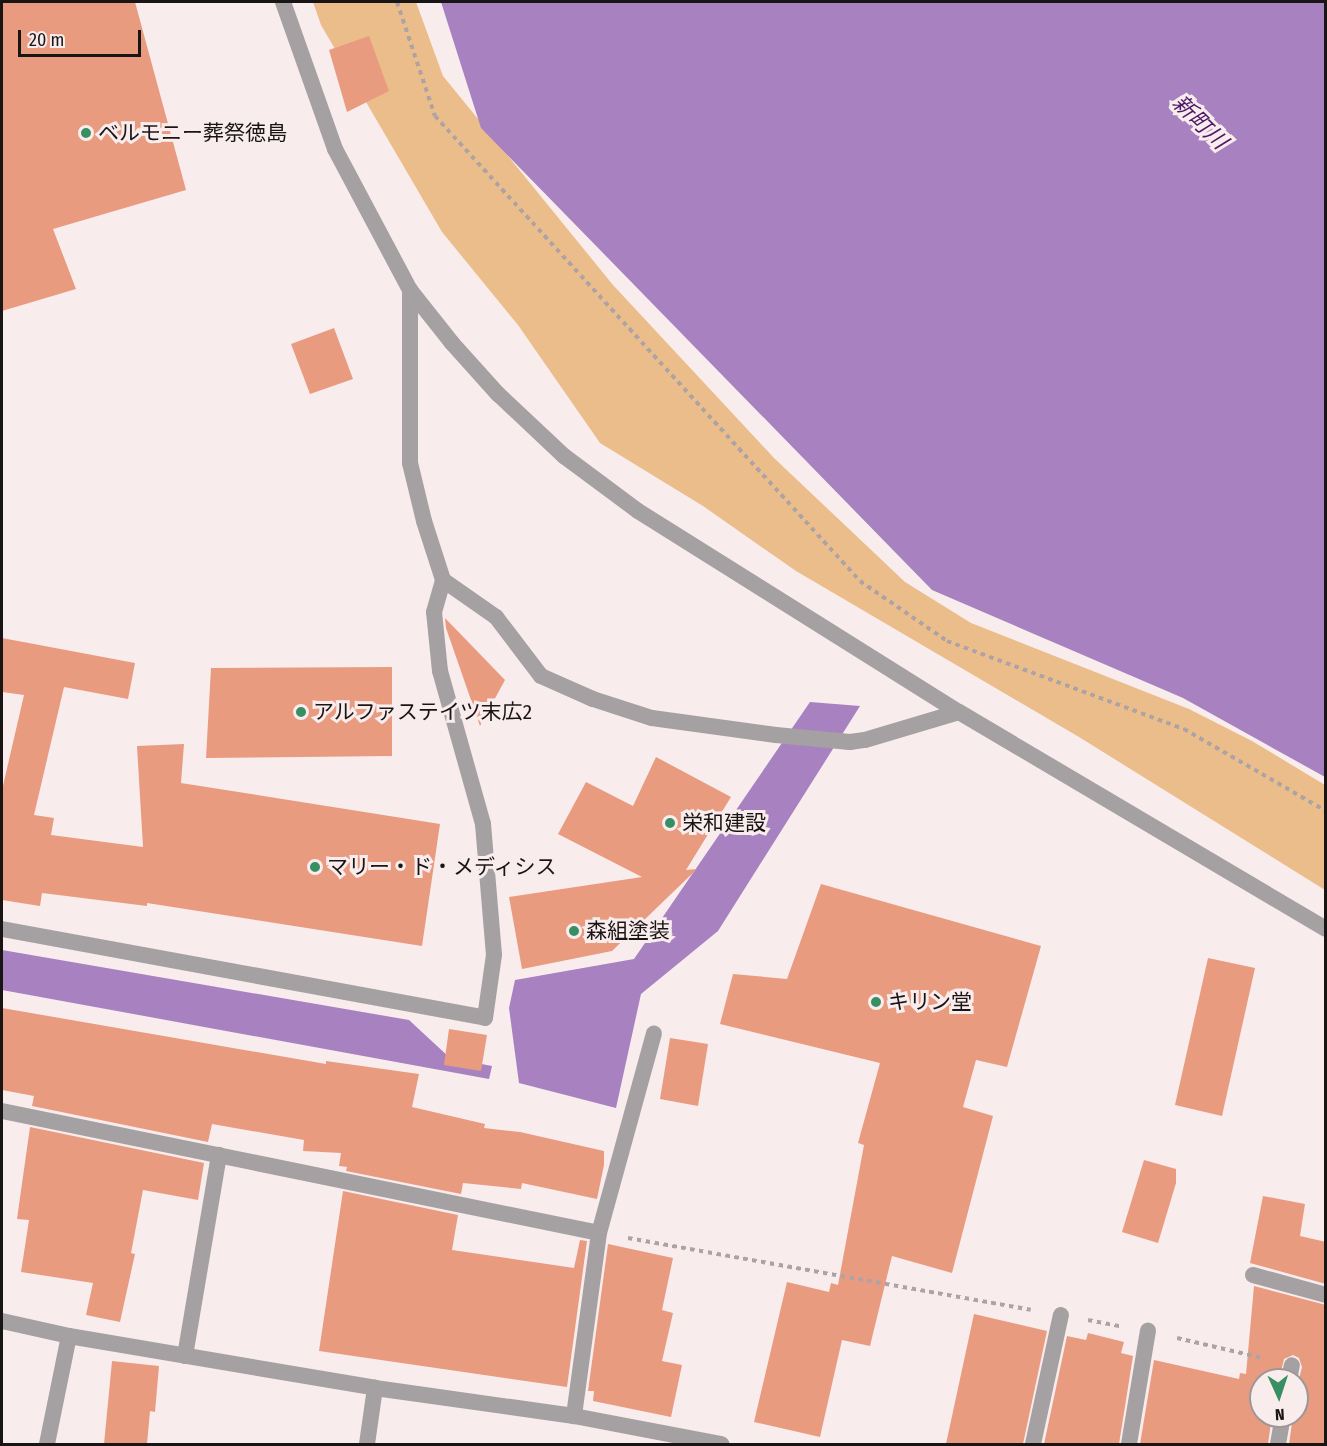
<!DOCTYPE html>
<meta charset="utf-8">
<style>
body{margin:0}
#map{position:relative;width:1327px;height:1446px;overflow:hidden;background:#f9eced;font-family:"Fira Sans Condensed","Noto Sans JP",sans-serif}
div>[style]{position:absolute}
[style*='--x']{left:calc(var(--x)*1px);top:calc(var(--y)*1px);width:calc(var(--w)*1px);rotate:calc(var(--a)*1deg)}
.green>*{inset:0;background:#ebbd8a}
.water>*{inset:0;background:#a881c1}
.building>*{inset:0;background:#e99b80}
.path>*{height:4px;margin-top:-2px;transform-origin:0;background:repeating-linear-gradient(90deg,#ada3a4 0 4.5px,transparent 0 9px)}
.service>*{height:16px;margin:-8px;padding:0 8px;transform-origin:8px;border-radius:8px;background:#a5a1a3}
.minor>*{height:16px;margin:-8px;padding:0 8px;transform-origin:8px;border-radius:8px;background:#a5a1a3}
.tertiary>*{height:16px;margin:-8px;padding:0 8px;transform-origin:8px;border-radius:8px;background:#a5a1a3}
.dots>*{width:16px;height:16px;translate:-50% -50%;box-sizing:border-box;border:3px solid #f9eced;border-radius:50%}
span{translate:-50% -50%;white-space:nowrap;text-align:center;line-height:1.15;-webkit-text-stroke:6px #f9eced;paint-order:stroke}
.poi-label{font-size:21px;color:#191515}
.left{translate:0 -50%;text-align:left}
.water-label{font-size:22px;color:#4b1865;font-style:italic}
.frame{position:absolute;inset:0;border:3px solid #191515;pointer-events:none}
.north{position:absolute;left:1249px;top:1368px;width:60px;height:60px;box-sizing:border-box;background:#f9eced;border:2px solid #9f9697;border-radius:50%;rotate:177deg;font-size:16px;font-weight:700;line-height:24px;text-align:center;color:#191515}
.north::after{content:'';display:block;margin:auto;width:21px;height:27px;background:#388f63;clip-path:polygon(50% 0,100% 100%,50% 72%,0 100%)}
.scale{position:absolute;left:18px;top:30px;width:123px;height:27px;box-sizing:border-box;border:3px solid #191515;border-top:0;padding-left:8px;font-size:18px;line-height:21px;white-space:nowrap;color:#191515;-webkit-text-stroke:4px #f9eced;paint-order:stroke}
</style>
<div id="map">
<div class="green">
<div style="clip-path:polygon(313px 2px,416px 2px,443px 76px,613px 285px,774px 458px,905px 582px,971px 623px,1189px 709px,1252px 741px,1325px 785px,1325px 890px,1079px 737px,796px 571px,703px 506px,600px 443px,518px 325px,442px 232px,321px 25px)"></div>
</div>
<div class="water">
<div style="clip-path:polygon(441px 2px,1325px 2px,1325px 777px,1183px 698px,932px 590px,481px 128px)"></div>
<div style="clip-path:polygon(810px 702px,860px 706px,718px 931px,641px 994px,616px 1108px,519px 1083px,509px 1008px,515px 980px,634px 959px)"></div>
<div style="clip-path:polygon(2px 950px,409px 1020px,450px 1058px,492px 1066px,489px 1079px,2px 990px)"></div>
</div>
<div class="building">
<div style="clip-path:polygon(2px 2px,135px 2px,186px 190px,53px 229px,76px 289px,2px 311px)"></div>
<div style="clip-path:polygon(369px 36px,389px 91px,347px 112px,329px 50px)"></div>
<div style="clip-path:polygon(334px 328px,353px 379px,310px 394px,291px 344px)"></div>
<div style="clip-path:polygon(445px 618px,505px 680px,480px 726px,446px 628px)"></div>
<div style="clip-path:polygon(2px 638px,135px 663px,128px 699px,64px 687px,34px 815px,54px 818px,51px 835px,143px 847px,137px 746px,184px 744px,181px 783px,440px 824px,422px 946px,147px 903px,147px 906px,42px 893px,40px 906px,2px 900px,2px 790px,24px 695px,2px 692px)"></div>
<div style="clip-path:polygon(392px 667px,392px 756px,206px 758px,211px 668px)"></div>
<div style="clip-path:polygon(656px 757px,731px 797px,686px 870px,697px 869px,612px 951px,522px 969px,509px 897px,642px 877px,558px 834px,586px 782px,633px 806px)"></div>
<div style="clip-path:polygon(821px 884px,1041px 946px,1007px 1067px,976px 1060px,963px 1107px,993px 1116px,952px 1273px,892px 1256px,870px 1346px,842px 1340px,820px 1437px,754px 1422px,787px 1282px,829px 1292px,831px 1283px,838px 1285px,864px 1145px,858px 1143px,880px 1063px,720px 1024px,733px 974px,787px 979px)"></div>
<div style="clip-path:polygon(1208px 958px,1255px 968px,1222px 1116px,1175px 1105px)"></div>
<div style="clip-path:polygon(2px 1008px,326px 1064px,326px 1061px,419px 1074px,412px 1107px,485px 1124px,484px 1128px,520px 1132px,604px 1151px,604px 1165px,597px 1199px,522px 1183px,521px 1189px,463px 1183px,461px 1194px,346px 1171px,347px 1167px,339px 1166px,341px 1153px,303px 1151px,304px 1140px,212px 1124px,208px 1142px,32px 1106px,34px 1096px,2px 1090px)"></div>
<div style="clip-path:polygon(449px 1029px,487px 1035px,481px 1071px,444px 1065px)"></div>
<div style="clip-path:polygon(670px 1038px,708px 1044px,698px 1106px,660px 1099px)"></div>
<div style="clip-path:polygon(30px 1127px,204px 1163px,198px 1200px,143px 1190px,131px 1253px,135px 1254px,120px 1322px,86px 1315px,93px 1283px,21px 1272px,29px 1220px,17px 1219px)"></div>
<div style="clip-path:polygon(1144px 1160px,1176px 1169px,1176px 1183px,1158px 1243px,1122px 1232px)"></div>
<div style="clip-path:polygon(343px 1191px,458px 1215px,452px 1250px,574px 1268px,580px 1240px,587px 1241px,567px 1387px,319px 1351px)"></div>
<div style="clip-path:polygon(1263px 1196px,1305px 1204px,1300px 1236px,1326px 1242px,1326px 1284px,1250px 1263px)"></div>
<div style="clip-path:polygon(608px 1244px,673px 1258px,662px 1310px,673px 1313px,662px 1361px,682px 1365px,671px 1417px,593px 1401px,594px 1391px,588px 1391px)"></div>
<div style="clip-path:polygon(1254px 1286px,1326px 1305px,1326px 1444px,1289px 1444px,1293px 1416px,1297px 1416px,1297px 1387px,1302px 1367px,1299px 1358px,1293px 1355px,1284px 1359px,1279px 1380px,1261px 1380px,1261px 1416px,1272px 1416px,1268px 1444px,1140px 1444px,1154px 1360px,1239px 1379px,1240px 1373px,1246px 1374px)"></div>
<div style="clip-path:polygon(974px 1314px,1047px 1331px,1023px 1444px,946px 1444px)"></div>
<div style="clip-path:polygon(1088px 1333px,1124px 1342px,1121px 1353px,1133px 1356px,1119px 1444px,1044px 1444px,1067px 1336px,1086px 1340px)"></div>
<div style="clip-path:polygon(112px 1361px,159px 1366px,155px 1412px,150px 1411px,147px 1444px,104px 1444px)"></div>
</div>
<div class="path">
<div style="--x:397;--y:2;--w:120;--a:71.6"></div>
<div style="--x:435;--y:116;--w:630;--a:47.57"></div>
<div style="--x:860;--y:581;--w:106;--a:34.6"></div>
<div style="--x:947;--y:641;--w:253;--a:20.4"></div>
<div style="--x:1184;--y:729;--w:164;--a:30"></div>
<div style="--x:628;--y:1238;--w:409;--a:10.1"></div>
<div style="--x:1088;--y:1320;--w:32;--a:11"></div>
<div style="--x:1177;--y:1338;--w:88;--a:13.1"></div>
</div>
<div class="service">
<div style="--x:599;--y:1233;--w:207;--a:-74.6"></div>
<div style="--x:185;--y:1356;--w:204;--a:-80.4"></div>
</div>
<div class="minor">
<div style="--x:410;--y:290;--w:173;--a:90"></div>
<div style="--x:410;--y:463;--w:60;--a:76.4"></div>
<div style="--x:424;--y:521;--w:62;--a:72.1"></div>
<div style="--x:443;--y:580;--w:65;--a:34.9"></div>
<div style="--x:496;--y:617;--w:74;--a:52.7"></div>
<div style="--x:541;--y:676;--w:57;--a:23.9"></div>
<div style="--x:593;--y:699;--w:62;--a:17.9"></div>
<div style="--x:652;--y:718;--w:125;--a:7.8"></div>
<div style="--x:776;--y:735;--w:74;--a:5.4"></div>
<div style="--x:850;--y:742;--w:15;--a:-8"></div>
<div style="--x:865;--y:740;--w:98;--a:-16.6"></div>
<div style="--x:2;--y:929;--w:491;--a:10.4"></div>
<div style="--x:485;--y:1018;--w:64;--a:-81.9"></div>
<div style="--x:494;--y:955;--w:131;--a:-94.8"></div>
<div style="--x:483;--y:824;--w:159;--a:-105.7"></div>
<div style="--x:440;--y:671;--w:59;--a:-95.8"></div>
<div style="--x:434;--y:612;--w:33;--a:-74"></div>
<div style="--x:2;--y:1111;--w:609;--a:11.55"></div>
<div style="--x:599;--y:1233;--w:185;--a:97.8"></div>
<div style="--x:1253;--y:1275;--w:76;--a:15.3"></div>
<div style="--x:2;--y:1321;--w:69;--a:12.6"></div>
<div style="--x:69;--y:1336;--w:310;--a:9.6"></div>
<div style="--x:375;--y:1388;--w:201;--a:8"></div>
<div style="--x:574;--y:1416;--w:150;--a:10.8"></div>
<div style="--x:1289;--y:1380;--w:15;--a:-79"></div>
<div style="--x:47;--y:1444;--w:110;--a:-78.5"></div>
<div style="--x:367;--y:1444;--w:57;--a:-81.9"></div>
<div style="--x:1033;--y:1444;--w:132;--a:-77.8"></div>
<div style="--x:1129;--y:1444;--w:115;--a:-80.5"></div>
<div style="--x:1278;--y:1444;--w:28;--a:-80"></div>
</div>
<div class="tertiary">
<div style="--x:283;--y:2;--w:156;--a:70.5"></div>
<div style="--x:335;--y:149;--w:160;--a:62"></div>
<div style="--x:410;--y:290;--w:68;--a:51.6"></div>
<div style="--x:452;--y:343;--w:69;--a:48"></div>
<div style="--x:498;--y:394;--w:91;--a:43.2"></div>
<div style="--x:564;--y:456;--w:92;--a:36.6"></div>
<div style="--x:638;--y:511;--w:379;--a:32.1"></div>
<div style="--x:959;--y:712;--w:426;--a:30.6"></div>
</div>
<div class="dots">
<div style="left:86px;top:133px;background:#388f63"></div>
<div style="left:301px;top:712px;background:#388f63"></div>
<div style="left:670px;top:823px;background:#388f63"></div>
<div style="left:315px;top:867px;background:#388f63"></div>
<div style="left:574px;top:931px;background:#388f63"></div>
<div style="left:876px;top:1002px;background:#388f63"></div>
</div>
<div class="poi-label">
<span class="left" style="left:98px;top:133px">ベルモニー葬祭徳島</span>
<span class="left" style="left:313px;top:712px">アルファステイツ末広2</span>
<span class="left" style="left:682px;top:823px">栄和建設</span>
<span class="left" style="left:327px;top:867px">マリー・ド・メディシス</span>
<span class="left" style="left:586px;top:931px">森組塗装</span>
<span class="left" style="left:888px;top:1002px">キリン堂</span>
</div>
<div class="water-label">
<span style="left:1200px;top:122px;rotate:44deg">新町川</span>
</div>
<div class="frame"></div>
<div class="north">N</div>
<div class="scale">20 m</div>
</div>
